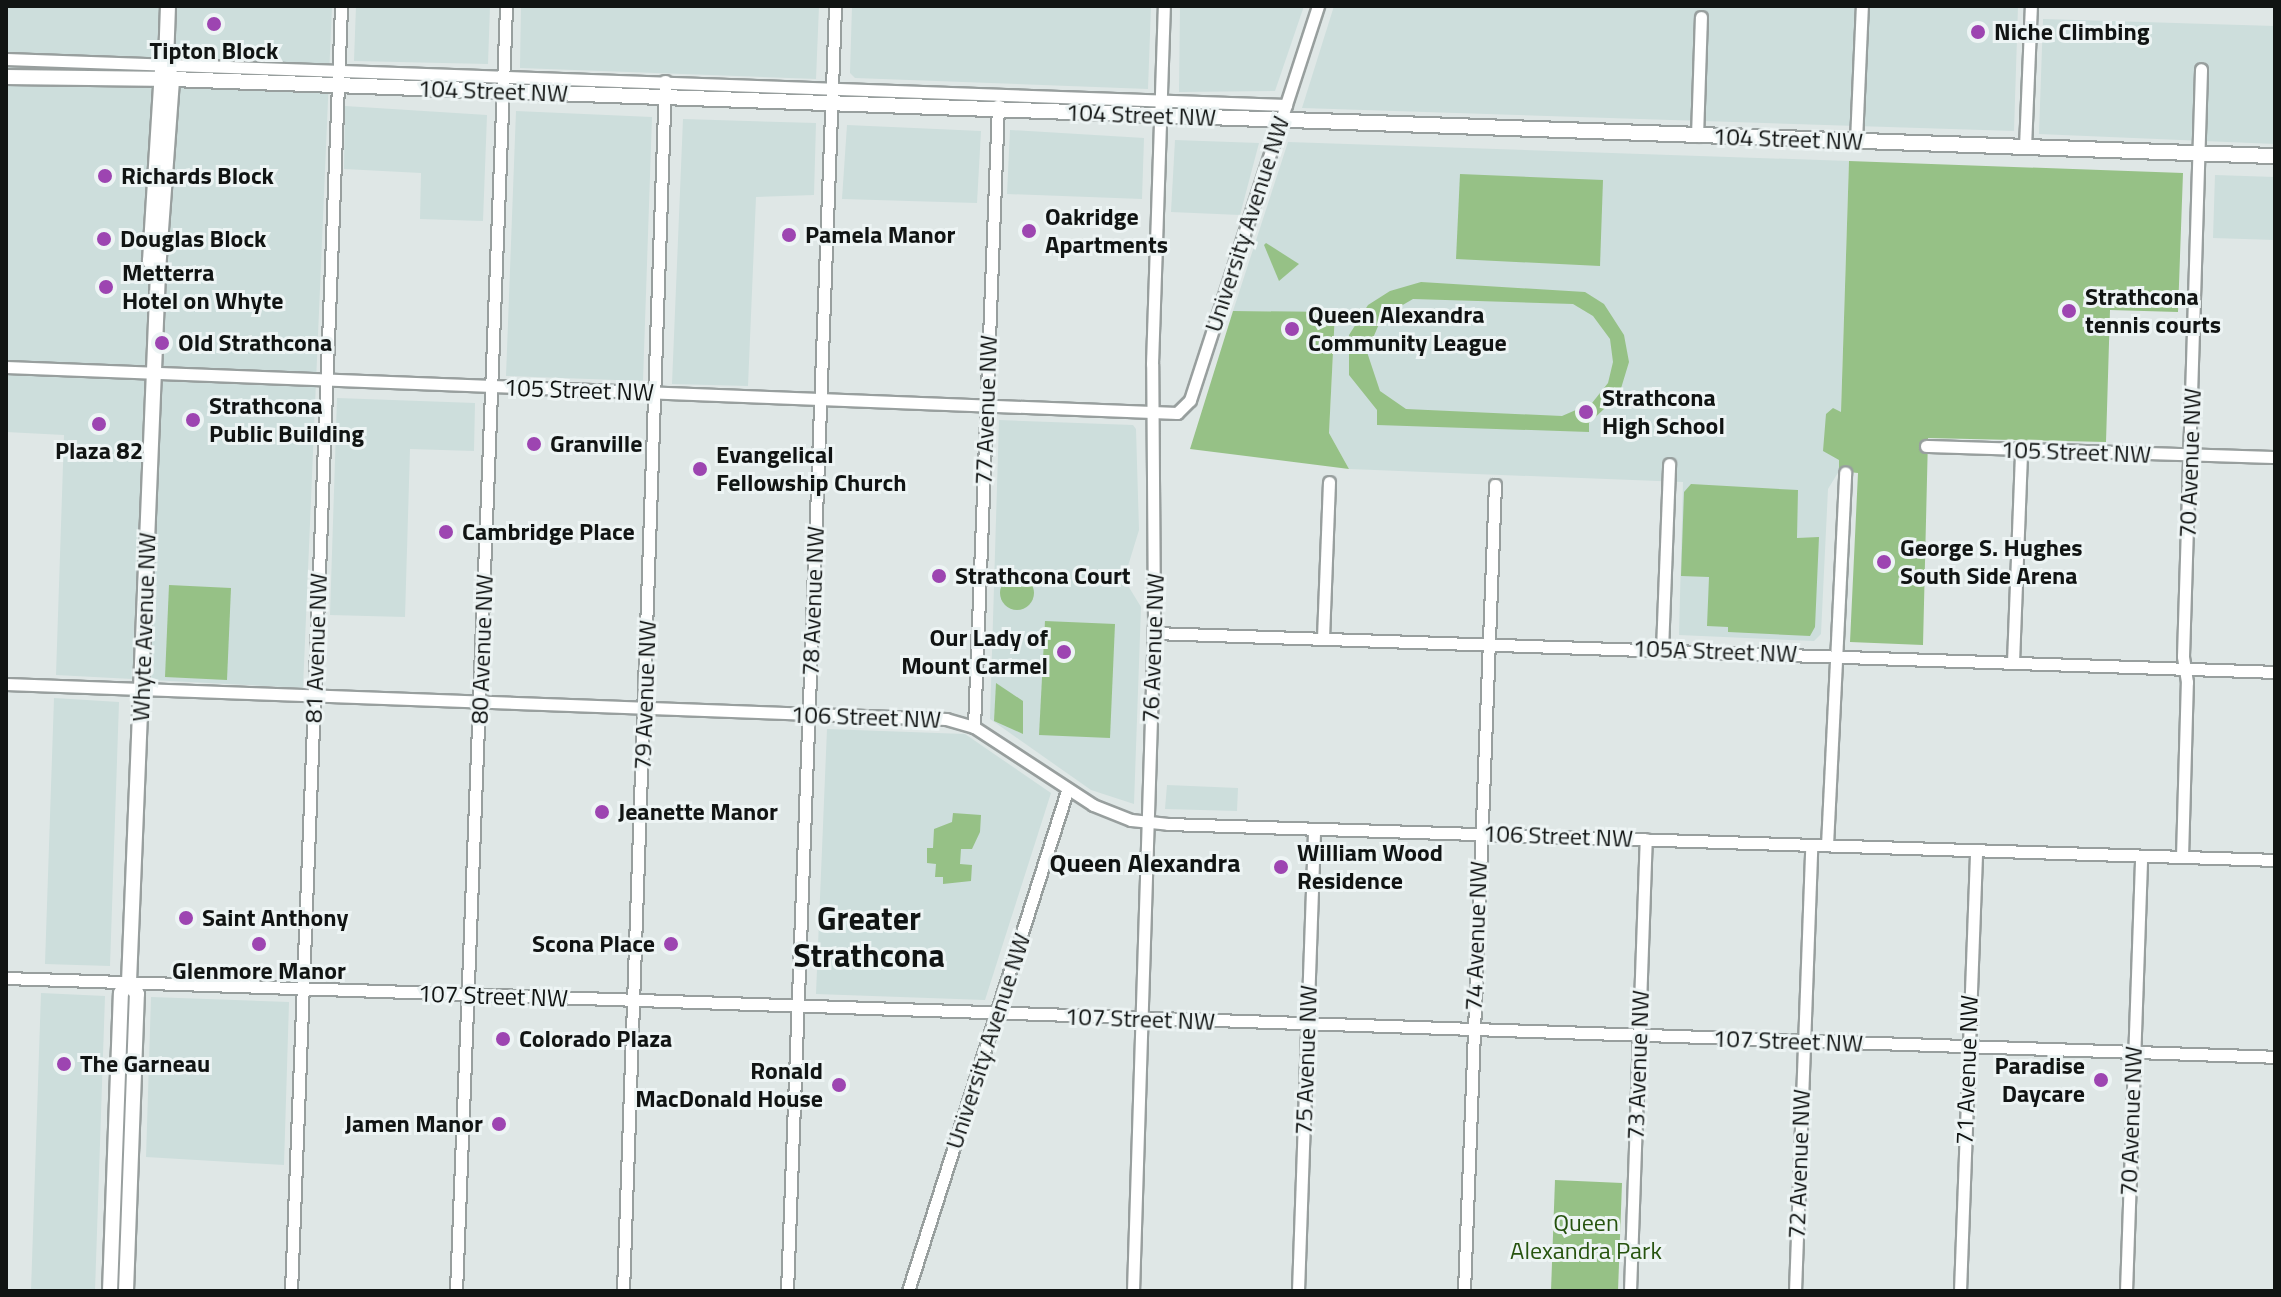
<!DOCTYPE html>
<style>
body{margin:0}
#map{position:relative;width:2281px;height:1297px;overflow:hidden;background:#dfe7e6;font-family:"Titillium Web",sans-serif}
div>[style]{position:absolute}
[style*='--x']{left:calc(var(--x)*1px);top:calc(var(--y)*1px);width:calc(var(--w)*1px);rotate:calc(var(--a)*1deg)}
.built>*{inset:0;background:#cddedc}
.green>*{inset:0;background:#96c186}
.round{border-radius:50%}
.roads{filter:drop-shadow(2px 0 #989f9e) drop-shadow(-2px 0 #989f9e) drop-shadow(0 2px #989f9e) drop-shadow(0 -2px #989f9e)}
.minor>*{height:11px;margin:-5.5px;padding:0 5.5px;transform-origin:5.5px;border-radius:5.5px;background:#fff}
.major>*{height:14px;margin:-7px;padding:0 7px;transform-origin:7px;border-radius:7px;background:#fff}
.dots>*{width:22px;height:22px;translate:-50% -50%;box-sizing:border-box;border:4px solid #edf4f4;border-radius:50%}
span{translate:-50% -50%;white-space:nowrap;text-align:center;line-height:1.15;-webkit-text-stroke:6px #edf4f4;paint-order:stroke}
.poi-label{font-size:24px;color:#111413;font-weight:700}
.left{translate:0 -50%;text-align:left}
.right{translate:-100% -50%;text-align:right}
.street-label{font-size:24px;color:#111413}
.park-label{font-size:24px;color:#26530e}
.neighbourhood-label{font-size:26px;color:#111413;font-weight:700}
.district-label{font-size:32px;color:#111413;font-weight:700}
.frame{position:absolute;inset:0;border:8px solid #111413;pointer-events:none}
</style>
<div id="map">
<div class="built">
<div style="clip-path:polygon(6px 6px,332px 6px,303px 688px,56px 675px,64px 435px,6px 432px)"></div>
<div style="clip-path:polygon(356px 6px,490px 6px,488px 64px,354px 61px)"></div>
<div style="clip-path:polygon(521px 6px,819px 6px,816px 79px,520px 68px)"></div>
<div style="clip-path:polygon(852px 6px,1151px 6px,1148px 89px,855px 78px,850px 73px)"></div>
<div style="clip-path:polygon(1180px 6px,1304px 6px,1275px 91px,1179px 92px)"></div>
<div style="clip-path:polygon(1334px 6px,2018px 6px,2014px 131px,1302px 108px)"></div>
<div style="clip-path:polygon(2043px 19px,2275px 26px,2275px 144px,2039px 134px)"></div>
<div style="clip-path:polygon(345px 106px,487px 115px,483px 221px,420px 219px,421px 173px,344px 169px)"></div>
<div style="clip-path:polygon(516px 111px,652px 117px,643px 381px,506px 376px)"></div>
<div style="clip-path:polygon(683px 119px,816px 123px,814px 195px,756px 197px,748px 386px,672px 384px)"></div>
<div style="clip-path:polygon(847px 125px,981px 131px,977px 203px,842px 199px)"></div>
<div style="clip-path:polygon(1010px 130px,1144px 138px,1142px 199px,1007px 194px)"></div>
<div style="clip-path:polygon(1175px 140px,1259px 143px,1240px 215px,1171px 212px)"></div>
<div style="clip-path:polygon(1288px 142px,1849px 161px,1839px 471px,1828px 489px,1821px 634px,1814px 641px,1679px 635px,1683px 482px,1349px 469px,1329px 433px,1335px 313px,1233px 311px)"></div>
<div style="clip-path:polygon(2215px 175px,2275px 177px,2275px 240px,2213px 238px)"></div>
<div style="clip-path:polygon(337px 398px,475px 403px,474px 451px,410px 449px,405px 617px,330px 615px)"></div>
<div style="clip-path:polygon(999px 420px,1133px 425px,1136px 429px,1139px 530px,1124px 579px,1141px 607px,1134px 804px,1091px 790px,990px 719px)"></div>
<div style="clip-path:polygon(54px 698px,119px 702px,110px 966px,45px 964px)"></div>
<div style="clip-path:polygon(827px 729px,965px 734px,1051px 793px,985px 1000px,816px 994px)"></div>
<div style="clip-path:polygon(1167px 785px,1238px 788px,1237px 811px,1165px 809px)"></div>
<div style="clip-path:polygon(41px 993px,105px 996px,95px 1291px,31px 1291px)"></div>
<div style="clip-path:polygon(151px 997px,289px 1002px,284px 1165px,146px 1157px)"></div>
</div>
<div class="green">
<div style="clip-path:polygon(1849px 161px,2183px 173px,2178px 312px,2110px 310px,2106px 442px,1928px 438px,1923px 645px,1850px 642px,1858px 473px,1839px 471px,1839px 460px,1823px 451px,1826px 414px,1833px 408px,1841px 412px)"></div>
<div style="clip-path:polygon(1460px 174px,1603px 180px,1600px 266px,1456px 259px)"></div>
<div style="clip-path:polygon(1266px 243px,1299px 264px,1279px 281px,1264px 245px)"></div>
<div style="clip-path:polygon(evenodd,1421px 282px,1585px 292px,1604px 304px,1624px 335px,1629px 362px,1619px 395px,1589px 423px,1589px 432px,1377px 425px,1377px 410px,1349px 375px,1349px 335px,1368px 305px,1390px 291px,1421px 282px,1413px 299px,1573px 304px,1593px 316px,1610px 339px,1613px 362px,1608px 383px,1592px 403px,1562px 416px,1406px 409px,1380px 391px,1367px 352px,1382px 317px,1413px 299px)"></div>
<div style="clip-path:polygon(1233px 311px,1335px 312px,1329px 433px,1349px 469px,1190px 449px)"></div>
<div style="clip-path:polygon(1691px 484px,1798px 490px,1797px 538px,1819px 537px,1815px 627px,1810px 636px,1728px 632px,1728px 627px,1707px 626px,1709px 577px,1681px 576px,1684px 492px)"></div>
<div class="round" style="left:1000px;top:576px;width:34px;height:34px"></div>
<div style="clip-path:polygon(169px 585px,231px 588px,227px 680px,165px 677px)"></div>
<div style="clip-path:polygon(1045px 621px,1115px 624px,1110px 738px,1039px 735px)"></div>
<div style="clip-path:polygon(996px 683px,1023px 701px,1023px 734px,994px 721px)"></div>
<div style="clip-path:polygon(953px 813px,981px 815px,980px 832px,972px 849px,961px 849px,960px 864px,972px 865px,971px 881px,943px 884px,943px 877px,935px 877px,936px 864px,927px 863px,927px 848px,933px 848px,934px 829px,952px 822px)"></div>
<div style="clip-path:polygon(1555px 1180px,1622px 1183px,1618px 1291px,1551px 1291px)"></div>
</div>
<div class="roads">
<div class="minor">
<div style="--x:6;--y:59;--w:1281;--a:2.06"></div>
<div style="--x:1697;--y:136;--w:119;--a:-88.1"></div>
<div style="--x:1856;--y:141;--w:135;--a:-87.5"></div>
<div style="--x:2025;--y:147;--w:141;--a:-87.6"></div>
<div style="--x:6;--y:367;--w:1172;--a:2.25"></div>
<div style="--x:1177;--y:413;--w:18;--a:-45"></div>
<div style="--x:1190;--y:400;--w:414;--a:-72"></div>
<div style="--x:1926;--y:446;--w:349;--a:1.8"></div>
<div style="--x:1154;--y:633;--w:1122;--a:1.99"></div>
<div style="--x:1323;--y:638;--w:156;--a:-87.8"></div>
<div style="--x:1662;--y:650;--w:186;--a:-87.8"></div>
<div style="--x:2013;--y:662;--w:213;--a:-87.8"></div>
<div style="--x:6;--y:684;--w:941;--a:2.13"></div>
<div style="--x:946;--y:719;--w:29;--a:16"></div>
<div style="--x:974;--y:727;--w:142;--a:33.2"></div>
<div style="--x:1093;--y:805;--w:41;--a:21.5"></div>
<div style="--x:1131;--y:820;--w:37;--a:6"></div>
<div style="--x:1168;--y:824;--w:1108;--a:1.86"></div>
<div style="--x:974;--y:727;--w:622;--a:-87.79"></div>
<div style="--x:1827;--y:845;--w:373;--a:-87.2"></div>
<div style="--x:2182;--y:857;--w:175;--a:-88.4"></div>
<div style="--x:2187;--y:682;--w:26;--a:-99"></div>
<div style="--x:2183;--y:656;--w:587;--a:-88.24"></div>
<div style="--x:6;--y:978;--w:2270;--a:1.99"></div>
<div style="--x:291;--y:1291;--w:1286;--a:-87.77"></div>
<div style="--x:456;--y:1291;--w:1286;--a:-87.77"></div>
<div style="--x:623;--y:1291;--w:1211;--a:-88.01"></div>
<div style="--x:787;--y:1291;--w:1286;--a:-87.86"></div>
<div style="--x:908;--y:1291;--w:525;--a:-72.36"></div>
<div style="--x:1133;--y:1291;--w:670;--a:-88.2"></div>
<div style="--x:1154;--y:621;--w:257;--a:-90.4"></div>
<div style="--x:1152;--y:364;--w:358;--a:-88.1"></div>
<div style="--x:1298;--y:1291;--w:462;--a:-88"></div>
<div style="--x:1464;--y:1291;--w:807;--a:-87.8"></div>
<div style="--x:1630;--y:1291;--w:452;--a:-88"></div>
<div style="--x:1795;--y:1291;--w:446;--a:-87.9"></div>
<div style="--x:1960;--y:1291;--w:441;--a:-87.9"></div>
<div style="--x:2126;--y:1291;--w:435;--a:-88"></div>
</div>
<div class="major">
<div style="--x:6;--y:77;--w:166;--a:0.7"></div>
<div style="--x:172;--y:79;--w:2104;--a:2.1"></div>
<div style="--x:158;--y:271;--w:13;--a:-129"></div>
<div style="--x:150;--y:261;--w:191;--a:-86.4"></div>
<div style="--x:110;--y:1291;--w:298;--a:-87.9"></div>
<div style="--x:121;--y:993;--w:14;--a:-54"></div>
<div style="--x:129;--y:982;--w:712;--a:-87.66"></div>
<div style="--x:158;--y:271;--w:193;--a:-85.8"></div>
<div style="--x:172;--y:79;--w:17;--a:-111"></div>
<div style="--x:166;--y:63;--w:57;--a:-88"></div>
<div style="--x:126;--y:1291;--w:297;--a:-87.9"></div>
<div style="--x:137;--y:994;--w:14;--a:-124"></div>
</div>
</div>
<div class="dots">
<div style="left:214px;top:24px;background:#9d45b1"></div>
<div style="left:1978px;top:32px;background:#9d45b1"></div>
<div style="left:105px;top:176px;background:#9d45b1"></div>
<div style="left:1029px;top:231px;background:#9d45b1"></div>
<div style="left:789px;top:235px;background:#9d45b1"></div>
<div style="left:104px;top:239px;background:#9d45b1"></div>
<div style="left:106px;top:287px;background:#9d45b1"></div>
<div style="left:2069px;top:311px;background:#9d45b1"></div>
<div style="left:1292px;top:329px;background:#9d45b1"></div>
<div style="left:162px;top:343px;background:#9d45b1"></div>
<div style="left:1586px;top:412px;background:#9d45b1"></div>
<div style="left:193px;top:420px;background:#9d45b1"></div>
<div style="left:99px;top:424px;background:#9d45b1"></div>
<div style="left:534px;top:444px;background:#9d45b1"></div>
<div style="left:700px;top:469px;background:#9d45b1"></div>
<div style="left:446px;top:532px;background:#9d45b1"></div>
<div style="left:1884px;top:562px;background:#9d45b1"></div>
<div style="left:939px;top:576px;background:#9d45b1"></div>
<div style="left:1064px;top:652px;background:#9d45b1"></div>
<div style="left:602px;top:812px;background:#9d45b1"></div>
<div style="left:1281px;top:867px;background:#9d45b1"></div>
<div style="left:186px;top:918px;background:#9d45b1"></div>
<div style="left:259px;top:944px;background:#9d45b1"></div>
<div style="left:671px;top:944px;background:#9d45b1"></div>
<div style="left:503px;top:1039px;background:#9d45b1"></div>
<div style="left:64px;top:1064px;background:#9d45b1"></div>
<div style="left:2101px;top:1080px;background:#9d45b1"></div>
<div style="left:839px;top:1085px;background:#9d45b1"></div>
<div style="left:499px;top:1124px;background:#9d45b1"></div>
</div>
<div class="poi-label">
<span class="left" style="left:1994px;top:32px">Niche Climbing</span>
<span style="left:214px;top:51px">Tipton Block</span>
<span class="left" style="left:121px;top:176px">Richards Block</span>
<span class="left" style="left:1045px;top:231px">Oakridge<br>Apartments</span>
<span class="left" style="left:805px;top:235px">Pamela Manor</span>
<span class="left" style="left:120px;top:239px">Douglas Block</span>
<span class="left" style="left:122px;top:287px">Metterra<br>Hotel on Whyte</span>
<span class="left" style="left:2085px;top:311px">Strathcona<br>tennis courts</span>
<span class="left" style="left:1308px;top:329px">Queen Alexandra<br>Community League</span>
<span class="left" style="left:178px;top:343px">Old Strathcona</span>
<span class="left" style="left:1602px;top:412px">Strathcona<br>High School</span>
<span class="left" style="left:209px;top:420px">Strathcona<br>Public Building</span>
<span class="left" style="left:550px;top:444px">Granville</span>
<span style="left:99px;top:451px">Plaza 82</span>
<span class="left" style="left:716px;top:469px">Evangelical<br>Fellowship Church</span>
<span class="left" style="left:462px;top:532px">Cambridge Place</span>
<span class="left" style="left:1900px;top:562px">George S. Hughes<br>South Side Arena</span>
<span class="left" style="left:955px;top:576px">Strathcona Court</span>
<span class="right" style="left:1048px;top:652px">Our Lady of<br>Mount Carmel</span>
<span class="left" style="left:618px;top:812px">Jeanette Manor</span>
<span class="left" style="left:1297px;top:867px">William Wood<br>Residence</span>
<span class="left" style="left:202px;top:918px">Saint Anthony</span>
<span class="right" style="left:655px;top:944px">Scona Place</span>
<span style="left:259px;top:971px">Glenmore Manor</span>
<span class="left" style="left:519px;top:1039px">Colorado Plaza</span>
<span class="left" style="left:80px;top:1064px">The Garneau</span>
<span class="right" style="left:2085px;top:1080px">Paradise<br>Daycare</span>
<span class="right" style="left:823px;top:1085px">Ronald<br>MacDonald House</span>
<span class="right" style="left:483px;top:1124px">Jamen Manor</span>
</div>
<div class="street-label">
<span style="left:493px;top:91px;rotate:2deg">104 Street NW</span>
<span style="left:1141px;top:115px;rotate:2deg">104 Street NW</span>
<span style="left:1788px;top:139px;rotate:2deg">104 Street NW</span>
<span style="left:1247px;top:224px;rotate:-72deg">University Avenue NW</span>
<span style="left:579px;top:390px;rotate:2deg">105 Street NW</span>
<span style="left:986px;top:410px;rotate:-88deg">77 Avenue NW</span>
<span style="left:2076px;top:452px;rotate:2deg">105 Street NW</span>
<span style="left:2190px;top:463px;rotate:-88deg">70 Avenue NW</span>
<span style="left:813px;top:601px;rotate:-88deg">78 Avenue NW</span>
<span style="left:144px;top:627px;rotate:-88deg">Whyte Avenue NW</span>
<span style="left:316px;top:648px;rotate:-88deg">81 Avenue NW</span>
<span style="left:1153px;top:648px;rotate:-88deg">76 Avenue NW</span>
<span style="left:482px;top:649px;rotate:-88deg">80 Avenue NW</span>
<span style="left:1715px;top:651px;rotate:2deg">105A Street NW</span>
<span style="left:645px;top:695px;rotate:-88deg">79 Avenue NW</span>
<span style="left:866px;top:717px;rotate:2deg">106 Street NW</span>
<span style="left:1558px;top:836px;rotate:2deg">106 Street NW</span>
<span style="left:1476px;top:936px;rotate:-88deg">74 Avenue NW</span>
<span style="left:493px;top:996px;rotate:2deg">107 Street NW</span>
<span style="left:1140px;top:1019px;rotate:2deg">107 Street NW</span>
<span style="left:988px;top:1041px;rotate:-72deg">University Avenue NW</span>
<span style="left:1788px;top:1041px;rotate:2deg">107 Street NW</span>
<span style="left:1306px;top:1060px;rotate:-88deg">75 Avenue NW</span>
<span style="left:1638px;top:1065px;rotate:-88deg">73 Avenue NW</span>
<span style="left:1967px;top:1070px;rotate:-88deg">71 Avenue NW</span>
<span style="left:2131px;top:1121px;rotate:-88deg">70 Avenue NW</span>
<span style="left:1799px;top:1164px;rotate:-88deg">72 Avenue NW</span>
</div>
<div class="park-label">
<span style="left:1586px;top:1237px">Queen<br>Alexandra Park</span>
</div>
<div class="neighbourhood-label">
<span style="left:1145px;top:863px">Queen Alexandra</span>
</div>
<div class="district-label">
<span style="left:869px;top:937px">Greater<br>Strathcona</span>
</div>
<div class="frame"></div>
</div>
